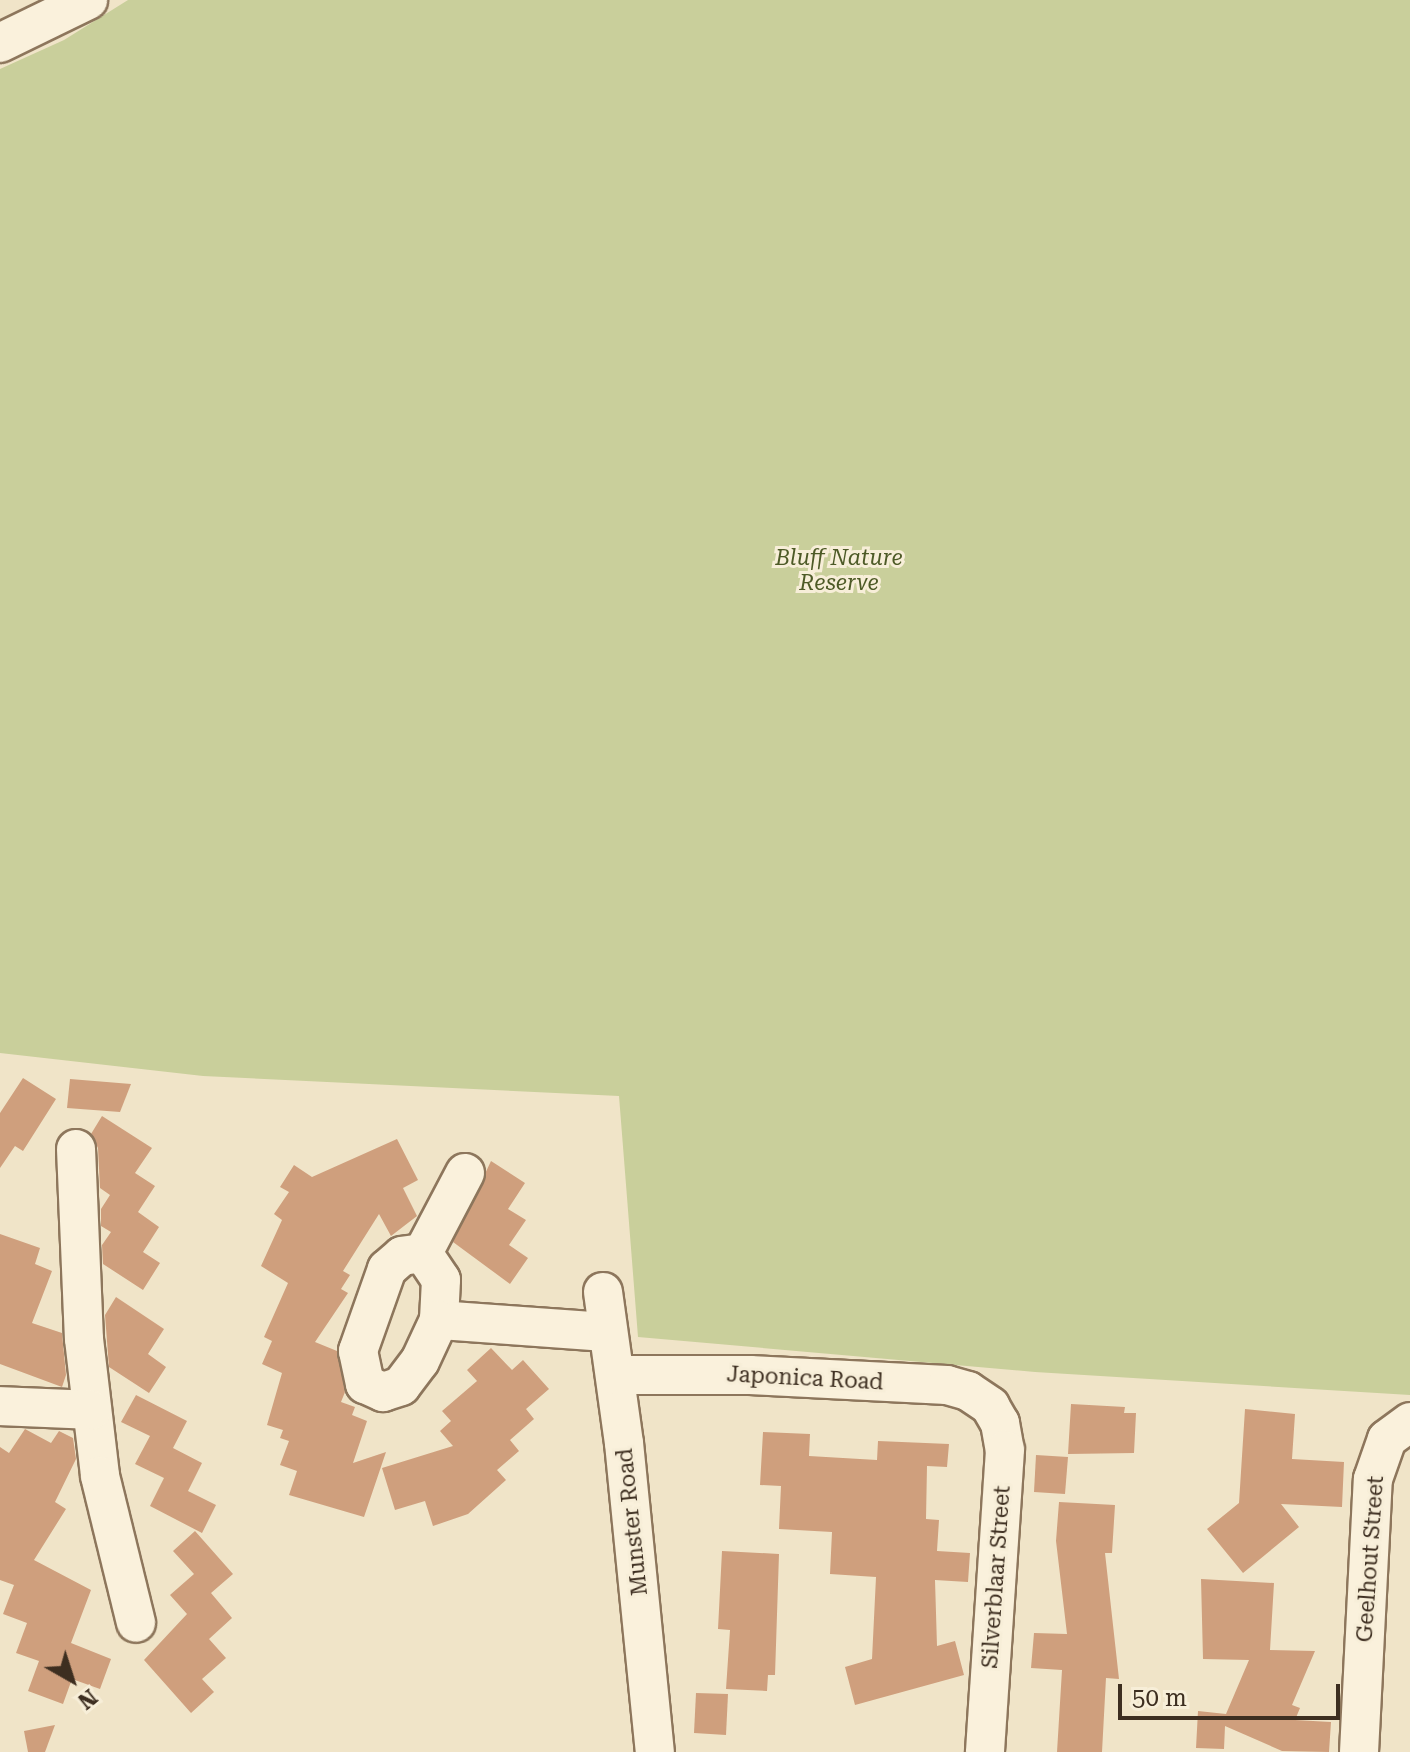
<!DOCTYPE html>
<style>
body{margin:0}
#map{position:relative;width:1410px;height:1752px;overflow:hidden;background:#f0e4c8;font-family:"Roboto Serif",serif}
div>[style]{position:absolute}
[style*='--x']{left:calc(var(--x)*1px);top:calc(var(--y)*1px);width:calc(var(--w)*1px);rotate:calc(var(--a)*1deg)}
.green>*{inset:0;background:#c9cf9b}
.building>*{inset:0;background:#cf9f7d}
.roads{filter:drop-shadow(2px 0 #8d765c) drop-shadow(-2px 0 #8d765c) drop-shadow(0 2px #8d765c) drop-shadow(0 -2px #8d765c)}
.minor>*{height:38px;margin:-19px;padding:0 19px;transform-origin:19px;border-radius:19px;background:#faf1dc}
span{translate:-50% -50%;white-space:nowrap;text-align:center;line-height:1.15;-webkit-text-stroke:6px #f7eed8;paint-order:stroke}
.park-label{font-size:22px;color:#4d5a26;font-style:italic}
.street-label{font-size:22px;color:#3d2e20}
.north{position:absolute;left:32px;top:1640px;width:80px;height:80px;-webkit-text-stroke:6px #f7eed8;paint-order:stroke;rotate:141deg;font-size:22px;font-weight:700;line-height:32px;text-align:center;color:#3d2e20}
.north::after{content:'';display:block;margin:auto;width:28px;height:36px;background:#3d2e20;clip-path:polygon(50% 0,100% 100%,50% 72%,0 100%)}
.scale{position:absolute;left:1118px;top:1684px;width:222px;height:36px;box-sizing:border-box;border:4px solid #3d2e20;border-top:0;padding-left:10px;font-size:24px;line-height:28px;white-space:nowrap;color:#3d2e20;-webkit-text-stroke:6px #f7eed8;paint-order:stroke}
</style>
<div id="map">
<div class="green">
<div style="clip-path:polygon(128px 0,1410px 0,1410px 1395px,1035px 1372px,638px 1337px,619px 1096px,203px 1076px,0 1053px,0 69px,64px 40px)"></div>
</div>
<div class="building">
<div style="clip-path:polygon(23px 1078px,56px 1099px,23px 1151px,15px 1146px,0 1168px,0 1113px)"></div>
<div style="clip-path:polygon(70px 1079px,131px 1084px,120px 1112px,67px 1108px)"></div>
<div style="clip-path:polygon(102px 1116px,152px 1148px,135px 1173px,155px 1186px,138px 1212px,159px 1227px,143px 1252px,160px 1263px,143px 1290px,103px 1264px,102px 1245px,111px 1232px,101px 1226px,101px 1209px,110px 1195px,100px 1188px,98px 1148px,91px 1134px)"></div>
<div style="clip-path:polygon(397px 1139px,418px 1180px,403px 1188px,417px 1216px,391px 1236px,379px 1214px,343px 1271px,350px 1275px,341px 1289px,348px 1293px,315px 1342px,337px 1351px,345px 1392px,341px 1402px,355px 1407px,352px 1415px,367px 1421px,353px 1463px,386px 1452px,364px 1517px,289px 1495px,297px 1471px,280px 1465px,289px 1441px,280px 1438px,283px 1430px,267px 1425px,282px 1373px,262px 1364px,272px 1341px,264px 1337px,288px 1283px,261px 1266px,282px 1220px,274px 1214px,289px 1192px,280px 1187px,294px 1165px,312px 1177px)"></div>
<div style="clip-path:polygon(491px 1161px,525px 1183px,508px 1209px,526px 1220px,509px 1245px,528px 1258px,510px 1284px,453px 1242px)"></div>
<div style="clip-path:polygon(0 1234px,40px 1248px,35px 1264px,52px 1271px,32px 1323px,62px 1333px,66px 1375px,62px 1387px,0 1364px)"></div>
<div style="clip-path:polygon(116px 1297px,164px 1329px,148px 1354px,166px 1367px,149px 1393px,109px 1367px,105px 1315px)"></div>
<div style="clip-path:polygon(491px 1348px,512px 1370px,523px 1360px,549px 1389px,526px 1409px,534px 1419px,510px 1440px,519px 1451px,497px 1470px,506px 1480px,468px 1514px,433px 1526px,425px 1501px,395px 1510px,382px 1468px,453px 1446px,440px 1431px,451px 1421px,442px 1411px,477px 1381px,467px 1370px)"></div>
<div style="clip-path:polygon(136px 1395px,187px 1421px,173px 1448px,202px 1463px,188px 1491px,216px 1505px,202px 1533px,150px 1506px,164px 1478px,135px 1464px,150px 1436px,121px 1422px)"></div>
<div style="clip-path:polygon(1071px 1404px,1125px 1407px,1124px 1413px,1136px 1413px,1134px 1453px,1068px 1454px)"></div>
<div style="clip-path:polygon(1245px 1409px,1295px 1414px,1292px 1459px,1344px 1462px,1342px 1507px,1281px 1504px,1299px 1527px,1243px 1573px,1207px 1529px,1239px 1503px)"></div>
<div style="clip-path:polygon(25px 1429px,51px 1443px,59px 1431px,73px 1438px,76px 1459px,55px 1502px,66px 1509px,34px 1560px,91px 1590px,71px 1643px,111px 1659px,100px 1689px,72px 1679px,63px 1704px,28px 1691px,39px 1661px,16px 1653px,27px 1623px,3px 1614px,14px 1585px,0 1580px,0 1447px,9px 1453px)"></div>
<div style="clip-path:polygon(763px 1432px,810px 1434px,809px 1456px,877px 1460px,878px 1441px,949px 1444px,947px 1467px,927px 1466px,926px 1519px,939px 1520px,937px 1551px,970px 1553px,968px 1582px,935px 1580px,937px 1646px,955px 1641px,964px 1675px,855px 1705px,845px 1667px,872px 1659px,876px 1577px,830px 1574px,832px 1532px,779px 1529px,781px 1486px,760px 1485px)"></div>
<div style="clip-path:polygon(1036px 1455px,1068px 1457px,1065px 1494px,1034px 1492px)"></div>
<div style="clip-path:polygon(1059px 1502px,1115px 1505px,1112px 1553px,1105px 1553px,1119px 1679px,1106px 1678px,1102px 1752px,1057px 1752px,1062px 1670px,1031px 1668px,1034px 1633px,1067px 1634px,1056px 1541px)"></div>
<div style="clip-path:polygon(195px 1531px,233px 1574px,211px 1593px,232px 1618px,209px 1639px,226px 1658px,202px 1679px,214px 1692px,191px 1713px,144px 1660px,187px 1614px,170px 1595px,194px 1574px,173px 1551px)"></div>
<div style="clip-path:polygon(722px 1551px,779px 1554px,775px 1675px,768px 1675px,767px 1691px,726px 1689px,730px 1630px,718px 1629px)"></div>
<div style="clip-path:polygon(1201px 1579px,1274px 1583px,1270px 1650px,1315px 1651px,1292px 1705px,1300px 1708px,1295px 1720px,1331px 1722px,1329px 1752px,1282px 1751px,1225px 1726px,1224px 1749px,1196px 1748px,1198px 1711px,1226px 1714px,1249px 1660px,1203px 1659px)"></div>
<div style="clip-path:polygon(696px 1693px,728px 1694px,726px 1735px,694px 1733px)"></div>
<div style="clip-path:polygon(55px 1725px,45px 1752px,28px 1752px,24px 1731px)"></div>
</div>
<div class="roads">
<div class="minor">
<div style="--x:0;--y:43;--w:98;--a:-26"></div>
<div style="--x:76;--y:1149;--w:190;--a:87.6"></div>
<div style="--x:84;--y:1339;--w:138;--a:83.3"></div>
<div style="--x:100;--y:1476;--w:151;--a:76.2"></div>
<div style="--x:465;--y:1173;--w:90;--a:117.7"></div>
<div style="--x:423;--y:1253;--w:32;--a:56"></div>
<div style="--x:441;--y:1280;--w:40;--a:92.9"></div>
<div style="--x:439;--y:1320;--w:169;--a:4.1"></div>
<div style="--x:423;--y:1253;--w:21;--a:172"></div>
<div style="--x:402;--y:1256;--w:20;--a:139"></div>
<div style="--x:387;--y:1269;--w:87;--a:109.5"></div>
<div style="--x:358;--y:1351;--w:34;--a:78"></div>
<div style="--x:365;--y:1384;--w:20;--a:24"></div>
<div style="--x:383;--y:1392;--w:19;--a:-18"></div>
<div style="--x:401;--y:1386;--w:31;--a:-53"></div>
<div style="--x:420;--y:1361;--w:45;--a:-65.1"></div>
<div style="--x:603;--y:1292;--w:152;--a:82.1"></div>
<div style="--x:624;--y:1443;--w:311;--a:84.3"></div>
<div style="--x:615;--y:1375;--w:135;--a:0"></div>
<div style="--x:750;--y:1375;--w:197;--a:2.9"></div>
<div style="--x:947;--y:1385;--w:22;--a:16"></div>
<div style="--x:968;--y:1391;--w:27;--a:34"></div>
<div style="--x:990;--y:1406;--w:20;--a:60"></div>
<div style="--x:1000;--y:1423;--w:27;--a:80"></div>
<div style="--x:1005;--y:1450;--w:303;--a:93.8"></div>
<div style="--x:0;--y:1406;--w:92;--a:2.5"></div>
<div style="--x:1359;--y:1752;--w:273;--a:-87.1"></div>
<div style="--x:1373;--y:1479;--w:42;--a:-70.7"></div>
<div style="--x:1387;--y:1439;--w:29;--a:-36"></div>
</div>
</div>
<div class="park-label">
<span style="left:839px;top:570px">Bluff Nature<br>Reserve</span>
</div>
<div class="street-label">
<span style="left:805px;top:1378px;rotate:3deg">Japonica Road</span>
<span style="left:632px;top:1522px;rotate:-96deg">Munster Road</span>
<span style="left:1370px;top:1559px;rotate:-86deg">Geelhout Street</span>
<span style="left:996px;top:1577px;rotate:-86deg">Silverblaar Street</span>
</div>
<div class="north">N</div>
<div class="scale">50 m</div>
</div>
